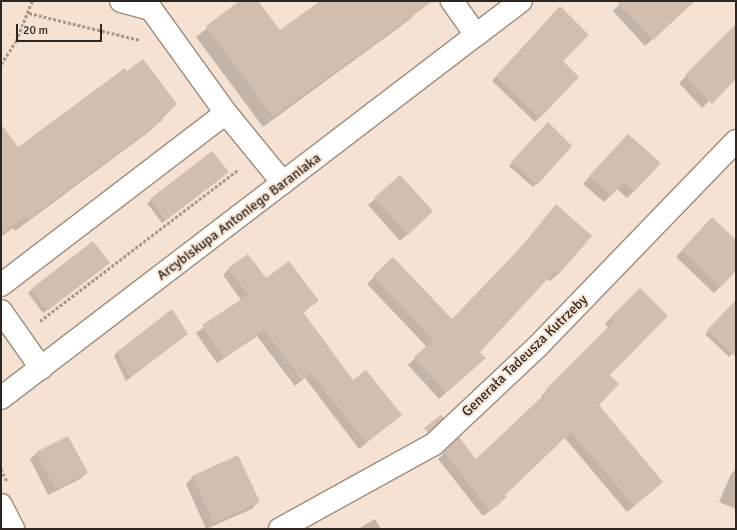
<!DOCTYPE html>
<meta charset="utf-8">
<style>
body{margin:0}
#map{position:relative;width:737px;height:530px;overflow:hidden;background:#f6e2d2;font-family:Signika,sans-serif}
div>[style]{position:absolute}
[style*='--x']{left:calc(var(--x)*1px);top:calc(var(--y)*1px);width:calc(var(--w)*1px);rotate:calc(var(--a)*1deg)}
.shadow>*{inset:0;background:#0003}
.building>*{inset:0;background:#d1beae}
.path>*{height:2.5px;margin-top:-1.25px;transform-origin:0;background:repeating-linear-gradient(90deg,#a7988c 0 3px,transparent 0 5px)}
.roads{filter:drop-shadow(1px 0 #9e8c7d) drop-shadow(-1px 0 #9e8c7d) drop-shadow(0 1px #9e8c7d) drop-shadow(0 -1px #9e8c7d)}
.minor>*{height:22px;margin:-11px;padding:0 11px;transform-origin:11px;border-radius:11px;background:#fff}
span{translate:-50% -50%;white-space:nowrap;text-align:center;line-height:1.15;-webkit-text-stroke:4px #f6e2d2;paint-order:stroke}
.street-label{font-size:14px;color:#2e2620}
.frame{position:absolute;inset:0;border:2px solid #2e2620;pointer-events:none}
.scale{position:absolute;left:16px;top:24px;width:86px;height:18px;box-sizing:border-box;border:2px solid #2e2620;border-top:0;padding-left:5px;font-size:12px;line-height:14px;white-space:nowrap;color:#2e2620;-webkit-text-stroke:3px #f6e2d2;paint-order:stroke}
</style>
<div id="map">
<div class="shadow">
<div style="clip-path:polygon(241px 1px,257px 1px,280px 31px,322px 1px,413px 1px,419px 10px,409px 20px,263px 127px,196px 37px)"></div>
<div style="clip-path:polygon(623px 1px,694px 1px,645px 46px,613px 11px)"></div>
<div style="clip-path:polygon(556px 12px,562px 61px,578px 77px,535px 122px,492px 81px)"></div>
<div style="clip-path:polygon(736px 25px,736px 75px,702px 108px,679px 83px)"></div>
<div style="clip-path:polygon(176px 104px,150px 131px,15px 231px,13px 228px,1px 237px,1px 125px,18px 148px)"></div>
<div style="clip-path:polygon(548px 124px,571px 146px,533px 187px,509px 166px)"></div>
<div style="clip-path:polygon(621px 142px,634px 191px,627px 198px,617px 189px,604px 202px,583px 184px)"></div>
<div style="clip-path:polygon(212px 152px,224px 176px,162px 223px,147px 203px)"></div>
<div style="clip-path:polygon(375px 199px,425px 218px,400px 241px,368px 205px)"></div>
<div style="clip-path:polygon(556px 206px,591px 236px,557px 275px,550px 281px,547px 279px,478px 352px,477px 365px,439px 399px,408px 365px,427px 347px,367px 284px,393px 258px,452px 321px,516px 253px)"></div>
<div style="clip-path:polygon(705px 225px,736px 241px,736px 270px,714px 293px,676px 257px)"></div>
<div style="clip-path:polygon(93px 243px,105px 266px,43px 313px,28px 293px)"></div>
<div style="clip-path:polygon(229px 269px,266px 279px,317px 301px,302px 314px,353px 381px,400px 415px,359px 449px,305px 378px,295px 386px,257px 336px,217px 363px,196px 333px,241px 300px,223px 275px)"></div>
<div style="clip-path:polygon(640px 289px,597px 404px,656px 488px,627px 512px,564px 437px,504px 495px,505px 497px,499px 504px,483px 516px,438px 459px,459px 439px,476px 461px,543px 398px,541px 396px,609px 328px,605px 324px)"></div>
<div style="clip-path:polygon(735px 303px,736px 350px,729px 357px,705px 334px)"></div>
<div style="clip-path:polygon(183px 337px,126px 381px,114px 356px,117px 352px)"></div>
<div style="clip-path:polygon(37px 453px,87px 472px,80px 479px,48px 495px,30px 459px)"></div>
<div style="clip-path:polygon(736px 469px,736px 509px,719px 502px,731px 474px)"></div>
<div style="clip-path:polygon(193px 477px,258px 502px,252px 509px,206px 529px,186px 484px)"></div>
<div style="clip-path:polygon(375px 519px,381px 529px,358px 529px)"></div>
</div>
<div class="building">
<div style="clip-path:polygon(239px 1px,258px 1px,280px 30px,320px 1px,433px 1px,273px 117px,206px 26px)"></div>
<div style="clip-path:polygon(616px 1px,695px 1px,653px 40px)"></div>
<div style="clip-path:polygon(560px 6px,589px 35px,563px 61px,579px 77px,540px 118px,496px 76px)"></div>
<div style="clip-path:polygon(736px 24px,736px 79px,712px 104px,685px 75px)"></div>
<div style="clip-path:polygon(143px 59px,177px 104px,161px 116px,163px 120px,132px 143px,27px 220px,25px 217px,1px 235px,1px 124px,18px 147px,125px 68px,127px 71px)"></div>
<div style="clip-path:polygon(548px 122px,572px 146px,537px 185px,511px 162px)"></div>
<div style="clip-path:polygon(628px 134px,661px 163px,634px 192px,624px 182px,611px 196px,589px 176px)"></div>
<div style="clip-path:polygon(212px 151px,229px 172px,166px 220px,150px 199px)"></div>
<div style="clip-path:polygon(400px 175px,433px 211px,408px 235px,374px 198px)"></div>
<div style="clip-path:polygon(556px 204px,592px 236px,558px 275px,554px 272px,480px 352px,486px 358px,446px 393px,414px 357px,433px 340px,373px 276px,393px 257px,452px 319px,523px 245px)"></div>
<div style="clip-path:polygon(712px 217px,736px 240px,736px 271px,721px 287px,682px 250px)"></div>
<div style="clip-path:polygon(93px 241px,110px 263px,47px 311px,31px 289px)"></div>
<div style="clip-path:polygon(248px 254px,266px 278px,289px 261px,319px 301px,303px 312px,353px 380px,366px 370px,402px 415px,366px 443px,311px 373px,302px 380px,264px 330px,224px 358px,202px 325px,248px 295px,228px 268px)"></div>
<div style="clip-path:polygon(640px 288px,668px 316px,610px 375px,619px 384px,599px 405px,663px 482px,634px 506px,571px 432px,505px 495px,507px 497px,490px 511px,444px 452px,459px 437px,476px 459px,548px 391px,546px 389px,614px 321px,611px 317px)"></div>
<div style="clip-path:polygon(736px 300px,736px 357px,707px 330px)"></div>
<div style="clip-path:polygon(172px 309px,188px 334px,130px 378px,117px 352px)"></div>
<div style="clip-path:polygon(441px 415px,444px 418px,428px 433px,424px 428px)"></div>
<div style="clip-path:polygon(68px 436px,88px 473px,55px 489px,36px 452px)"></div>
<div style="clip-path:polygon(238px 455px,260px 502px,214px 523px,192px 476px)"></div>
</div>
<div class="path">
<div style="--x:29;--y:13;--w:114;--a:13.7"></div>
<div style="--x:1;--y:64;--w:27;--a:-57"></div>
<div style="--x:16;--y:41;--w:43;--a:-68.2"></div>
<div style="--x:40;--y:321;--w:250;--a:-37.4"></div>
<div style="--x:1;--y:469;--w:13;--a:63"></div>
</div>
<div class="roads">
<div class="minor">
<div style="--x:121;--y:1;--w:31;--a:15"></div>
<div style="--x:151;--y:9;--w:128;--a:54.2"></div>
<div style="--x:226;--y:113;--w:90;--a:50.8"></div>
<div style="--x:476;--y:35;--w:56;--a:-37.1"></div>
<div style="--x:1;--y:285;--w:283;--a:-37.4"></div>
<div style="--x:1;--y:311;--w:70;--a:54.9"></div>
<div style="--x:1;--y:398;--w:598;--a:-37.39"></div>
<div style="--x:476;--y:35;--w:42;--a:-125.2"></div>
<div style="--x:1;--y:505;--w:27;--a:63"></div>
<div style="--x:280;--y:529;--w:176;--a:-28.9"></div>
<div style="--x:434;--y:444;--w:141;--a:-43.3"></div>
<div style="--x:537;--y:347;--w:286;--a:-46"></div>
</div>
</div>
<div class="street-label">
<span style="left:239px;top:217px;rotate:-37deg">Arcybiskupa Antoniego Baraniaka</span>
<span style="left:525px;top:356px;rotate:-44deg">Generała Tadeusza Kutrzeby</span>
</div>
<div class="frame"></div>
<div class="scale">20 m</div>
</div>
